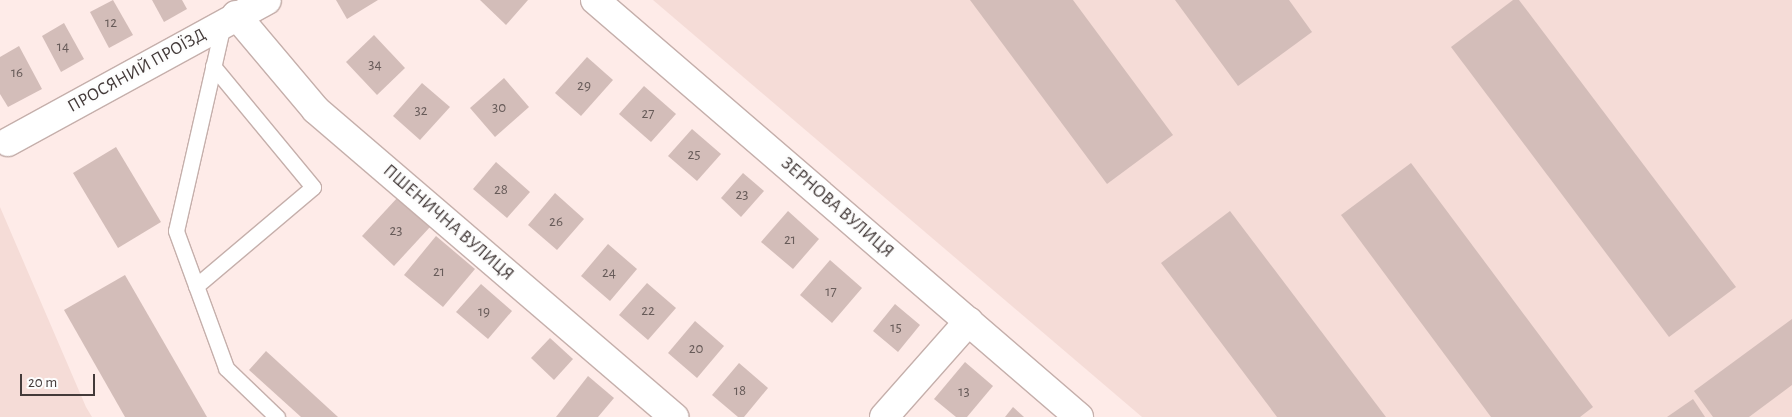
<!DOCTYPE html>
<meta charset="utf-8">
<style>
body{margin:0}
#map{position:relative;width:1792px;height:417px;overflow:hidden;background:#feebe8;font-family:"Alegreya Sans",sans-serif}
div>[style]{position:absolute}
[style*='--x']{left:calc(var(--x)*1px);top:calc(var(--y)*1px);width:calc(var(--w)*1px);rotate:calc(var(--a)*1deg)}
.built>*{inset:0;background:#f5dcd7}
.building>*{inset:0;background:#d3bdb9}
.roads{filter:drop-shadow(1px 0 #c5afab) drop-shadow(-1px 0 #c5afab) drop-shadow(0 1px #c5afab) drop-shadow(0 -1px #c5afab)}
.lane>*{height:15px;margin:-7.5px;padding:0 7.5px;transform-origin:7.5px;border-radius:7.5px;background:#fff}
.street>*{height:28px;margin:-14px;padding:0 14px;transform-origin:14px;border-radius:14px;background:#fff}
.secondary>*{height:28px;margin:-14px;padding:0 14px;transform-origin:14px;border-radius:14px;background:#fff}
span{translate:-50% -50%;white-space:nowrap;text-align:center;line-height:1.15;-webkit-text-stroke:4.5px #fdfdfd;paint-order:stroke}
.number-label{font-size:15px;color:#675b59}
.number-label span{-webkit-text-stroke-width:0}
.street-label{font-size:18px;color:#433a39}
.scale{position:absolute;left:20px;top:374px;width:75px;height:22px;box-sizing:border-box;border:2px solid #433a39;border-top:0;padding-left:6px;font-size:15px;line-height:18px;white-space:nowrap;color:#433a39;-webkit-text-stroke:4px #fdfdfd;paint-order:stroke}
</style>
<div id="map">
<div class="built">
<div style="clip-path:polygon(653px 0,1792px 0,1792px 417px,1142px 417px)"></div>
<div style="clip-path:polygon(0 207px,86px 407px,92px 417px,0 417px)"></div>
</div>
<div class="building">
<div style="clip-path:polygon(113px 0,133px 35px,109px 48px,90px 12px)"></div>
<div style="clip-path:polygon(152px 0,182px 0,187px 9px,164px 22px)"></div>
<div style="clip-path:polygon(336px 0,378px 0,347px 19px)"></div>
<div style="clip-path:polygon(480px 0,528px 0,506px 25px)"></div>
<div style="clip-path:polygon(970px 0,1073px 0,1173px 135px,1107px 184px)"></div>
<div style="clip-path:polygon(1175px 0,1289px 0,1312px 32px,1238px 86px)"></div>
<div style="clip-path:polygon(1513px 0,1519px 0,1736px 287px,1669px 337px,1451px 47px)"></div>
<div style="clip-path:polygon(64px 23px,84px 59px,61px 72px,42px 36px)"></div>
<div style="clip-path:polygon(374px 35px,405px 68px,377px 95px,346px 62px)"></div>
<div style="clip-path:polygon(19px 46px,42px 89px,8px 107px,0 94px,0 57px)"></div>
<div style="clip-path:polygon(587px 57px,613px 80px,581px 116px,555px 93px)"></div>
<div style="clip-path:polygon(504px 78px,529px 107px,495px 137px,470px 108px)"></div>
<div style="clip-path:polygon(422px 83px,450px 107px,420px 140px,393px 116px)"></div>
<div style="clip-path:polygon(644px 86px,676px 114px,651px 142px,619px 114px)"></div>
<div style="clip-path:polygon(692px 129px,721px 154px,697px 181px,668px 156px)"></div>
<div style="clip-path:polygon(116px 147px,161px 222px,118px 248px,73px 173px)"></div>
<div style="clip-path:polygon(496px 162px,530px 192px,507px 218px,473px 189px)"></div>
<div style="clip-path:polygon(1411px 163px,1593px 407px,1580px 417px,1491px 417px,1341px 215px)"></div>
<div style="clip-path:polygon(743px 173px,764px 191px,741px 217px,721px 198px)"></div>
<div style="clip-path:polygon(555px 193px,584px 219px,557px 250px,528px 225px)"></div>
<div style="clip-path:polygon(398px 197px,430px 227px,394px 266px,362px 236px)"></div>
<div style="clip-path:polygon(788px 211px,819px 239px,793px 269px,761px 242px)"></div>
<div style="clip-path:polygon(1230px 211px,1386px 417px,1277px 417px,1161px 263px)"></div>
<div style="clip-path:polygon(436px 236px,475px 269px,443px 307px,404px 275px)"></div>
<div style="clip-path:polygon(608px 244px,637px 269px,610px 301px,581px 276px)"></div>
<div style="clip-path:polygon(830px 260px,862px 288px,832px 323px,800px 295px)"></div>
<div style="clip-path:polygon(125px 275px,207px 417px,125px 417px,64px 310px)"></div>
<div style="clip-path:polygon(647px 283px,676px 308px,648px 340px,619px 315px)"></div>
<div style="clip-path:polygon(481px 284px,512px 311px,488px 339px,456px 312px)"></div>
<div style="clip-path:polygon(895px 304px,920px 325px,898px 352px,873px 331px)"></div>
<div style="clip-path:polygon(1792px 319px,1792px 385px,1749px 417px,1713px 417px,1694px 391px)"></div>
<div style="clip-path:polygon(695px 321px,724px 346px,697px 378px,668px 353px)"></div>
<div style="clip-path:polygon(550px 338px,573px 359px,554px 380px,531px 358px)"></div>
<div style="clip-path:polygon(266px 351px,338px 417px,301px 417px,249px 370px)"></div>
<div style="clip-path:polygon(965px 362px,993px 386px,967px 417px,956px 417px,934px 399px)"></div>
<div style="clip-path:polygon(739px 363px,768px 388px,744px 417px,738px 417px,712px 395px)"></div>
<div style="clip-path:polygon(588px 376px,614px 398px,598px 417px,556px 417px)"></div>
<div style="clip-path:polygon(1693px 399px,1705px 417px,1667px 417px)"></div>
<div style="clip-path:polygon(1013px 407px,1024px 417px,1005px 417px)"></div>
</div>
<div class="roads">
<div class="lane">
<div style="--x:223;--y:24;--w:212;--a:102.8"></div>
<div style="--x:176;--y:231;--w:146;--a:69.9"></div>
<div style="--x:226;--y:368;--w:71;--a:43.9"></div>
<div style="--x:196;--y:286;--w:153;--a:-40.2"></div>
<div style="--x:313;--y:187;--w:157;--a:-129.6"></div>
</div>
<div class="street">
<div style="--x:236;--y:15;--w:124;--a:49.9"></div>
<div style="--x:316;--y:110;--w:472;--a:40.6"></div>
<div style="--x:8;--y:142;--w:295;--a:-28.7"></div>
<div style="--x:884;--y:417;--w:128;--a:-48.5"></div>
</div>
<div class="secondary">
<div style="--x:595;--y:0;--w:639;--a:40.75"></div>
</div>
</div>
<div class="number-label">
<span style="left:111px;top:23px">12</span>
<span style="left:63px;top:47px">14</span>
<span style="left:375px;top:65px">34</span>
<span style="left:17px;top:73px">16</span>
<span style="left:584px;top:86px">29</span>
<span style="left:499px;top:108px">30</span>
<span style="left:421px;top:111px">32</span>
<span style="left:648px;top:114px">27</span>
<span style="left:694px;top:155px">25</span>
<span style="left:501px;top:190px">28</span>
<span style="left:742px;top:195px">23</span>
<span style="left:556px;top:222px">26</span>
<span style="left:396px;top:231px">23</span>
<span style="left:790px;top:240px">21</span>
<span style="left:439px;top:272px">21</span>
<span style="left:609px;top:273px">24</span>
<span style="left:831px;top:292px">17</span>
<span style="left:648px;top:311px">22</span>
<span style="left:484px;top:312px">19</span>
<span style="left:896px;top:328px">15</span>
<span style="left:696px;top:349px">20</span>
<span style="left:740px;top:391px">18</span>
<span style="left:964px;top:392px">13</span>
</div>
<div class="street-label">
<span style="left:137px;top:71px;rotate:-29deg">ПРОСЯНИЙ ПРОЇЗД</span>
<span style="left:837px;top:208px;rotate:41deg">ЗЕРНОВА ВУЛИЦЯ</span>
<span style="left:448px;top:223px;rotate:41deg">ПШЕНИЧНА ВУЛИЦЯ</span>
</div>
<div class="scale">20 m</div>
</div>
